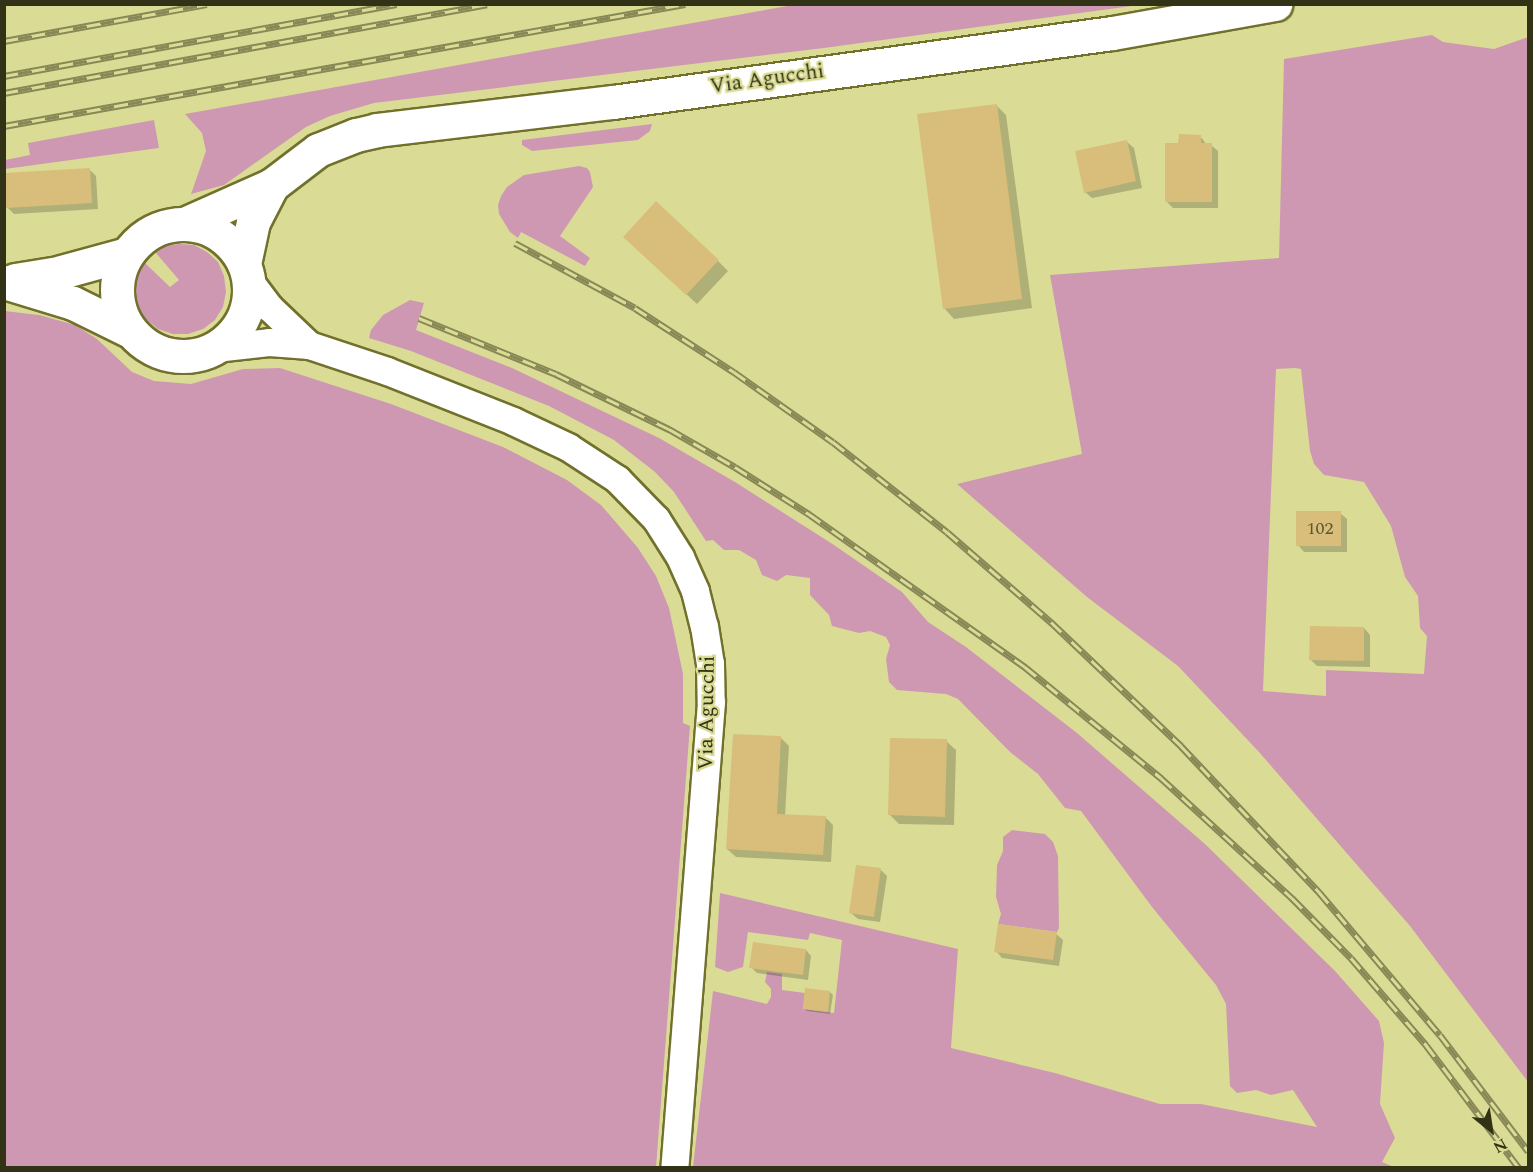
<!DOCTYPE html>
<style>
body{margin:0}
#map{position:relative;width:1533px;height:1172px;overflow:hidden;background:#dadc95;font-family:Spectral,serif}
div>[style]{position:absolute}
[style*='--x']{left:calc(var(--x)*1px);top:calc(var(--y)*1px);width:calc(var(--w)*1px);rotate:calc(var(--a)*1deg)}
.green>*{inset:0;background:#cf98b2}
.shadow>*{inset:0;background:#0003}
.building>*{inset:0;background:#d8be7a}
.roads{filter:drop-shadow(2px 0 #71712c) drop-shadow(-2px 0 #71712c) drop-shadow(0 2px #71712c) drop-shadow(0 -2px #71712c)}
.street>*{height:27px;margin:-13.5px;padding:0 13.5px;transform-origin:13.5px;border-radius:13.5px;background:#fff}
.secondary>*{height:33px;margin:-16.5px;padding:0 16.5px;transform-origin:16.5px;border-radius:16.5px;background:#fff}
.secondary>.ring{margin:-16.5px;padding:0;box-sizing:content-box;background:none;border:33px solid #fff;border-radius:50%}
.rail>*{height:7px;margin-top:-3.5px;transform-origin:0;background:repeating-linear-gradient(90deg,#dadc95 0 14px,#878856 0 28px);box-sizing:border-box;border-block:2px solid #878856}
span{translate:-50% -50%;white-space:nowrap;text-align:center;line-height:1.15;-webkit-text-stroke:4.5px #dadc95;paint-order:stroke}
.number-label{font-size:18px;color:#5c562f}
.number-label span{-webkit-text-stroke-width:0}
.street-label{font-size:21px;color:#323316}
.frame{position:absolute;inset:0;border:6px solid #323316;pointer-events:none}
.north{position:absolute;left:1461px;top:1100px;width:60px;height:60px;-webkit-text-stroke:4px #dadc95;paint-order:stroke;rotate:150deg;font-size:16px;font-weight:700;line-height:24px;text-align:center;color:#323316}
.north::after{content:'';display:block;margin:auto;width:21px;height:27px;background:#323316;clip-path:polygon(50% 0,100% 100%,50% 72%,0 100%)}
</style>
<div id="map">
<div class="green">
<div style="clip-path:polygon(793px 5px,1139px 5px,824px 48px,374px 103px,330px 116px,306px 127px,224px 185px,191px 194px,206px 151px,202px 133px,185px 114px)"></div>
<div style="clip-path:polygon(evenodd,1432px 35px,1443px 42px,1494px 49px,1528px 37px,1528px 1082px,1410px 926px,1259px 752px,1178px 666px,1087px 597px,957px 484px,1082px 454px,1050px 275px,1279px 258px,1284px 59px,1432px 35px,1295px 368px,1301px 369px,1310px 451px,1314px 464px,1324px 475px,1364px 482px,1391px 526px,1405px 577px,1418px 596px,1420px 628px,1427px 636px,1424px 674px,1326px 670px,1326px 696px,1263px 691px,1276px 369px,1295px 368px)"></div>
<div style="clip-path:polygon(154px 120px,159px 148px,5px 169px,5px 160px,30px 155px,28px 143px)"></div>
<div style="clip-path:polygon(652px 124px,650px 131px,638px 140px,532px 151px,522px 145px,522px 140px)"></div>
<div style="clip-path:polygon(579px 166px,587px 168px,590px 172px,593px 187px,560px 236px,590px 258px,585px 266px,521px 232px,518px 238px,510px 232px,499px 214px,498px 205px,501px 196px,507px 187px,524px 175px)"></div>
<div style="clip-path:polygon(179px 244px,194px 245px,207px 252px,218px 262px,224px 276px,226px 292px,223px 307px,215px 320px,203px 329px,188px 334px,173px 334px,158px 329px,146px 319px,138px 307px,135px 293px,136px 278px,145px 263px,170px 287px,179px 280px,156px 253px,164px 246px)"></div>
<div style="clip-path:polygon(410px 300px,424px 303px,416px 330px,512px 368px,659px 438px,735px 482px,834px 545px,902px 592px,928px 622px,966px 647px,1077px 733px,1205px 844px,1335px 971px,1379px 1021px,1384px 1043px,1380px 1104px,1395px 1138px,1382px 1162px,1394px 1167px,693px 1167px,713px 991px,767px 1004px,771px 997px,771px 989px,765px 982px,767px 972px,782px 974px,782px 990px,805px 993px,803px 1009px,834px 1013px,842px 940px,810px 933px,808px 940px,748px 932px,743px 967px,728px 972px,715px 967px,720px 893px,958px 949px,951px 1048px,1055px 1073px,1160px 1104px,1201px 1104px,1317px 1127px,1293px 1090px,1271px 1095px,1256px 1090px,1237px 1093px,1230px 1086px,1226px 1004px,1216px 985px,1152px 907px,1081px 811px,1065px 808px,1038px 774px,1010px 752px,958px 699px,946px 694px,897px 690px,889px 682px,886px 659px,890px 645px,886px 637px,870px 631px,859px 633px,832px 626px,829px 615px,810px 595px,810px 578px,786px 575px,777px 581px,762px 575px,756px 560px,739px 550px,724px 550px,713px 540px,706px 541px,674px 492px,655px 472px,614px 440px,549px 406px,411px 351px,369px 338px,371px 330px,383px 315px)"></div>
<div style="clip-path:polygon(5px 311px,39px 315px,75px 325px,97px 339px,132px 372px,154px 381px,191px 384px,243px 369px,280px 368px,391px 404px,503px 447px,567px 480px,601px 505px,638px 548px,656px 576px,669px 608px,683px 674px,683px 723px,690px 726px,656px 1167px,5px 1167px)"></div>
<div style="clip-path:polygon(1012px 830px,1045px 834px,1053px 842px,1058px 856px,1059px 928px,1057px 932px,998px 924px,1001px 914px,996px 897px,997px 865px,1003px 851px,1003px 837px)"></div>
</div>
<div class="shadow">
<div style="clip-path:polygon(996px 105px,1006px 115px,1032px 308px,954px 319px,944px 308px)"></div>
<div style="clip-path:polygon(1200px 136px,1207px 145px,1211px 145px,1218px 151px,1218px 208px,1173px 208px,1167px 202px,1180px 145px)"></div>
<div style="clip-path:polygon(1127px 142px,1134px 148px,1142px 188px,1092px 198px,1085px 192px)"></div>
<div style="clip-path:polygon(89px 169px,96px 176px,98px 209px,14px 214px,7px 207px)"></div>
<div style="clip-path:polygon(635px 247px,718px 261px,728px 271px,697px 304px)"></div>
<div style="clip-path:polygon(1340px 513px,1347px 519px,1347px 552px,1304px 552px,1298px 545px)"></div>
<div style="clip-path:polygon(1364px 628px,1370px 635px,1370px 667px,1317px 666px,1310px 659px)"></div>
<div style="clip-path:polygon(781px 738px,789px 746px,785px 816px,825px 817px,833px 825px,831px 862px,736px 857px,727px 849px)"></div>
<div style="clip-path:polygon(946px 741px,956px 750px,954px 825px,899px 824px,890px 815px)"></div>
<div style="clip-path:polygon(881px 870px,887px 876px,880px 922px,858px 919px,851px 913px)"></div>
<div style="clip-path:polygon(1056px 934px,1063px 940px,1059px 966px,1002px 958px,996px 951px)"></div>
<div style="clip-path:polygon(806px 950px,811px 956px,808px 980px,757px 973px,751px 967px)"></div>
<div style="clip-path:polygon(830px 992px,833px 995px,830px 1014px,807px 1011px,804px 1009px)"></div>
</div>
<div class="building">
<div style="clip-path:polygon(997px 104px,1022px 299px,943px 309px,917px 114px)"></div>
<div style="clip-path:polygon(1179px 134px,1201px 135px,1201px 143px,1212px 143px,1212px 202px,1165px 202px,1165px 143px,1178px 143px)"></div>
<div style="clip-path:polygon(1127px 140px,1136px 181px,1084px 193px,1075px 151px)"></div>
<div style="clip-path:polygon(90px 168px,92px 203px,6px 208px,4px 173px)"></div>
<div style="clip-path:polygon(656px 201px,719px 260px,686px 295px,623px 237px)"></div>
<div style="clip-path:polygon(1296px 511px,1341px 511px,1341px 546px,1296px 546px)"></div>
<div style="clip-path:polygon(1310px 626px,1364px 627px,1364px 661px,1309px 660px)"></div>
<div style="clip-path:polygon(733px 734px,781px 736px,777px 814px,826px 816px,823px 855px,726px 849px)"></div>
<div style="clip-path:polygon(890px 738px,947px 739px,945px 817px,888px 815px)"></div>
<div style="clip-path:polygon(856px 865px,881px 868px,874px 917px,849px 913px)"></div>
<div style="clip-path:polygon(998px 924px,1057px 932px,1053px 960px,994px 952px)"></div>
<div style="clip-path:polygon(753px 942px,806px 949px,803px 975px,749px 968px)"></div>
<div style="clip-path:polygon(805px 988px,830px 991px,828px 1012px,803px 1009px)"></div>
</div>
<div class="roads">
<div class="street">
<div style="--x:248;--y:279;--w:36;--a:53"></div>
<div style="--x:270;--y:308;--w:54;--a:43.5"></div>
<div style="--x:215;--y:348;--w:54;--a:-6.3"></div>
<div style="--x:269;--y:342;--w:40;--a:4.3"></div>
<div style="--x:309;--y:345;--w:82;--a:18.4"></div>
<div style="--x:387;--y:371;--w:136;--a:21.6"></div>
<div style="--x:513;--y:421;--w:61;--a:25.3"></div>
<div style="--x:568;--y:447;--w:59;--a:33.1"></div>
<div style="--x:617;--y:479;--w:56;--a:45.7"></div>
<div style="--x:656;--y:519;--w:45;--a:57.7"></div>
<div style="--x:680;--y:557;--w:37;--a:66"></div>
<div style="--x:695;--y:591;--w:36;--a:76"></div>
<div style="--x:704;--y:626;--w:37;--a:81"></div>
<div style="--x:710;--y:663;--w:39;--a:89"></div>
<div style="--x:711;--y:702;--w:467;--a:94.5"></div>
</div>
<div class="secondary">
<div class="ring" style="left:117px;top:224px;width:99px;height:99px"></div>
<div style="--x:184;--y:224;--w:96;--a:-23.9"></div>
<div style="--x:272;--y:185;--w:58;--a:-37.3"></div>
<div style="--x:318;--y:150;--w:41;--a:-21.5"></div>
<div style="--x:356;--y:135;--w:22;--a:-13"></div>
<div style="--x:377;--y:130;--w:238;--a:-6.8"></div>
<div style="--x:613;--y:102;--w:504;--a:-7.87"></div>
<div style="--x:1112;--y:33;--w:166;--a:-10.1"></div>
<div style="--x:244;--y:264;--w:43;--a:-77.9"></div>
<div style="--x:253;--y:222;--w:42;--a:-62.8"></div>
<div style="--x:15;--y:280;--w:39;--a:-9"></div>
<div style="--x:54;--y:274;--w:76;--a:-15.3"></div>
<div style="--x:4;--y:282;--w:72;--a:16.9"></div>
<div style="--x:73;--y:303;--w:64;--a:26.2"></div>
</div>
</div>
<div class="rail">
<div style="--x:4;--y:41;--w:206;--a:-10.3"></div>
<div style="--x:4;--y:76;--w:399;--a:-10.4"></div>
<div style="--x:4;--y:93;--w:491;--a:-10.4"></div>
<div style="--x:4;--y:126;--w:692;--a:-10.16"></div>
<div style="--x:515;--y:243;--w:136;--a:28.4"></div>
<div style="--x:635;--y:308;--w:118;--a:32.9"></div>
<div style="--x:734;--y:372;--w:121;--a:35.3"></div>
<div style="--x:833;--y:442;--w:145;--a:38.3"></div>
<div style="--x:947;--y:532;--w:138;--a:40.9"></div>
<div style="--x:1051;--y:622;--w:180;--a:43.6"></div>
<div style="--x:1181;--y:746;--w:201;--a:46.6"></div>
<div style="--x:1319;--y:892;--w:187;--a:49.8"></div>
<div style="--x:1440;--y:1035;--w:146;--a:52.8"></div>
<div style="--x:419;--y:318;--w:148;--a:22.2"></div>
<div style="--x:556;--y:374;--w:126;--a:26"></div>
<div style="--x:669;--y:429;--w:76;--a:29.9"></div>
<div style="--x:735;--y:467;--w:88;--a:32.4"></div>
<div style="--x:809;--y:514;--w:265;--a:35.3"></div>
<div style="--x:1025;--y:667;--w:176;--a:39.2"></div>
<div style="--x:1161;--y:778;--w:178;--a:42.5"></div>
<div style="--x:1292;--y:898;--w:84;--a:45.5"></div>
<div style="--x:1351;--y:958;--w:115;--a:49.2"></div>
<div style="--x:1426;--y:1045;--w:154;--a:52.9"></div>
</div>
<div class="number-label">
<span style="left:1320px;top:529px">102</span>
</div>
<div class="street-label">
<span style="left:767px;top:79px;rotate:-8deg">Via Agucchi</span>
<span style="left:707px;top:713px;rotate:-89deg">Via Agucchi</span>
</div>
<div class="frame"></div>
<div class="north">N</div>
</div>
